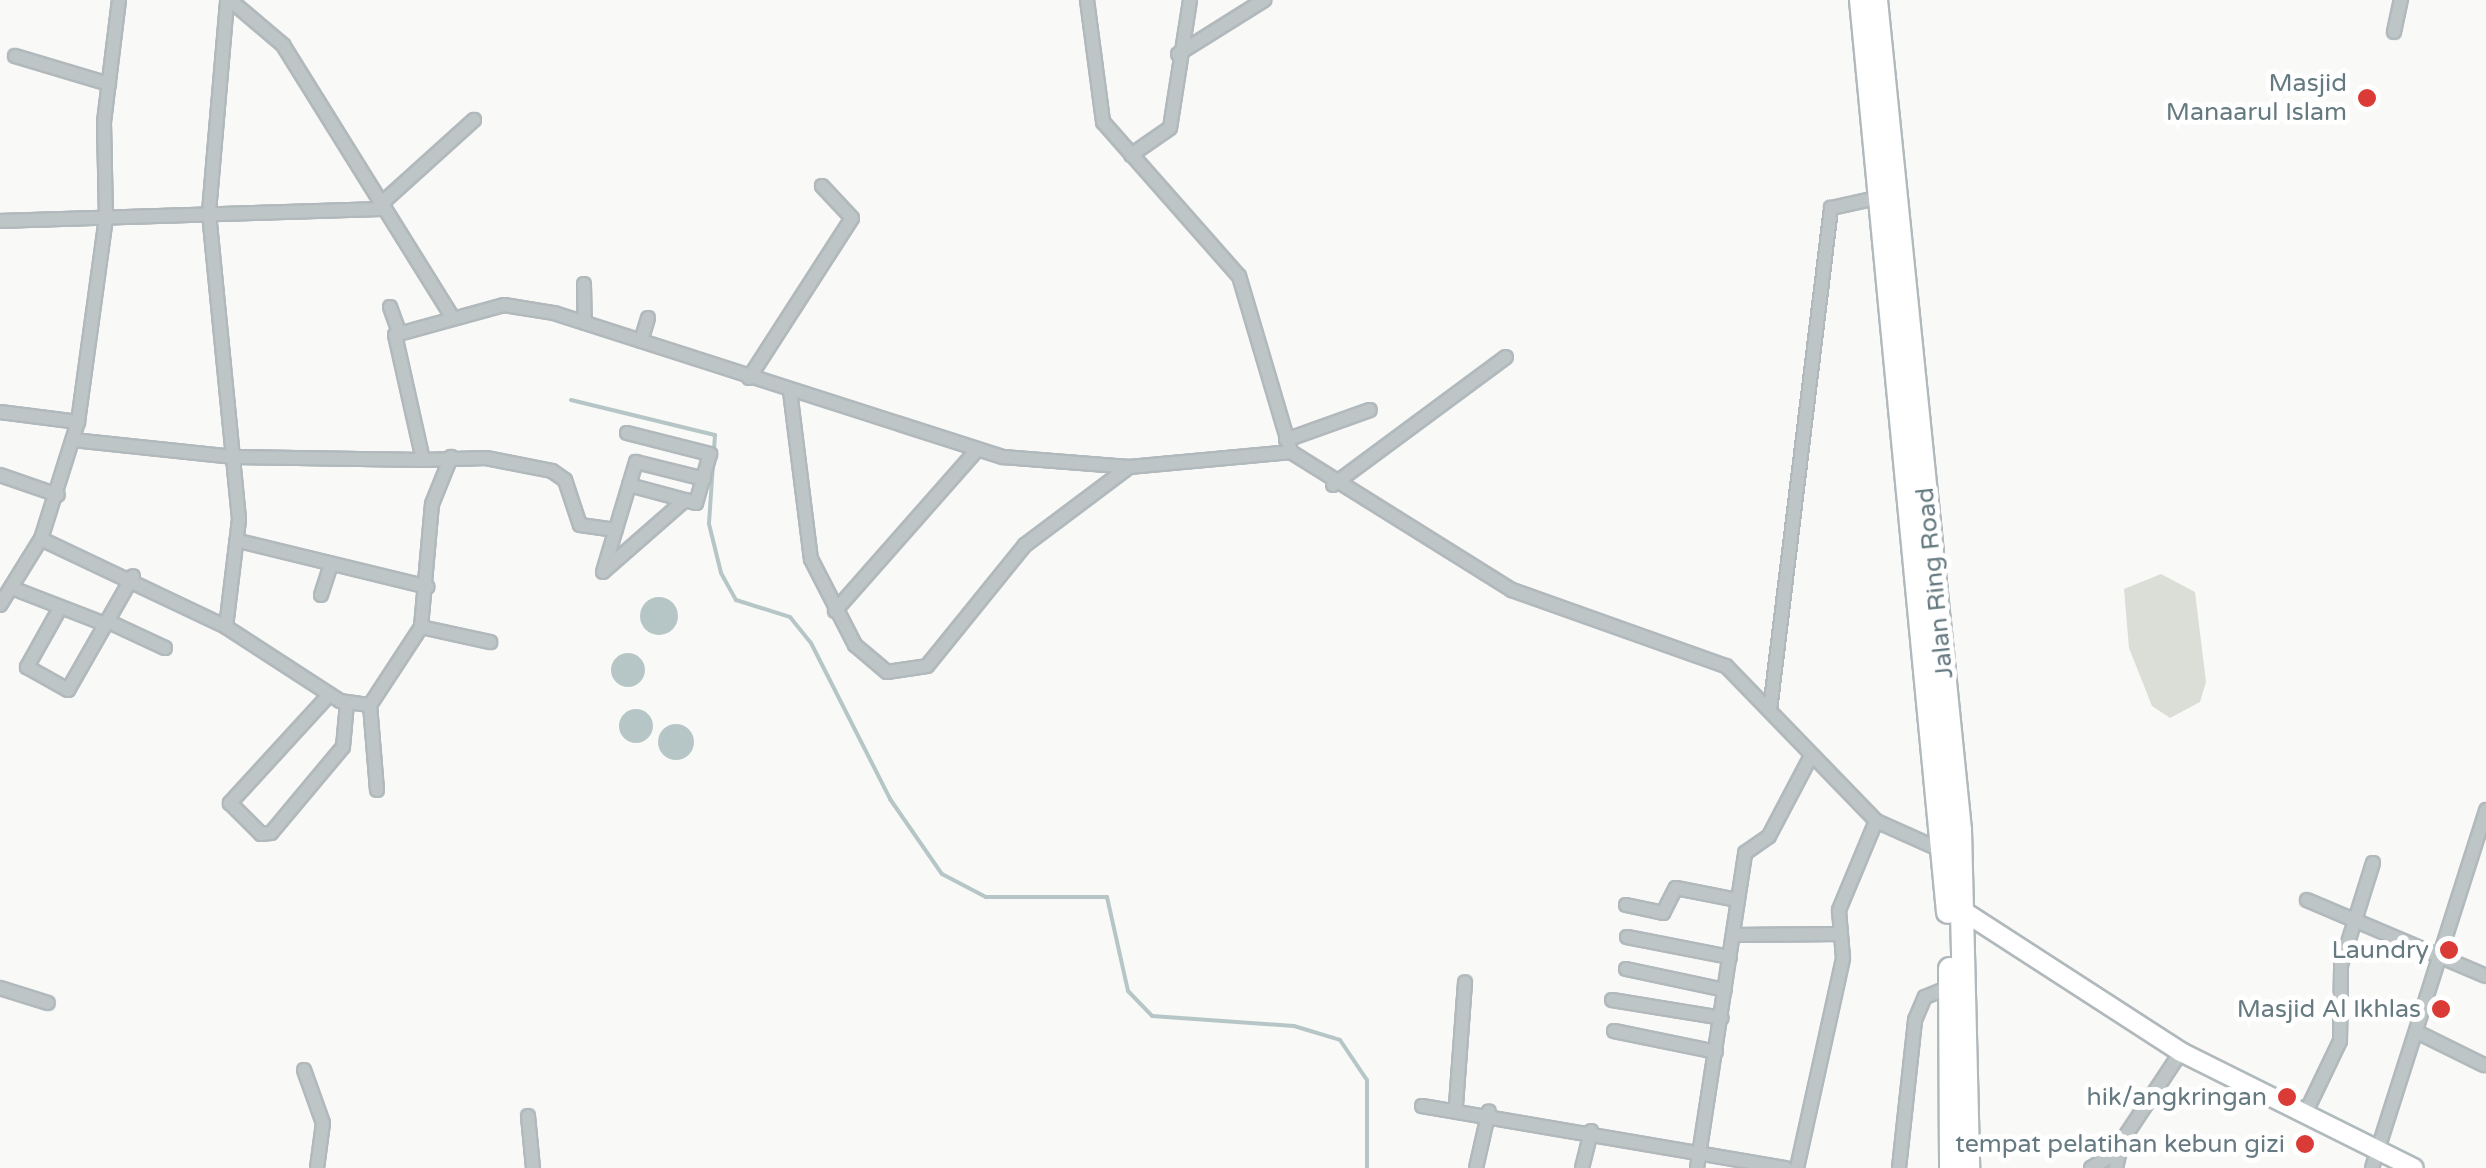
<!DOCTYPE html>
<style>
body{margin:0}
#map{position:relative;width:2486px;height:1168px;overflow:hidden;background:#f9f9f7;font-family:"Varela Round",sans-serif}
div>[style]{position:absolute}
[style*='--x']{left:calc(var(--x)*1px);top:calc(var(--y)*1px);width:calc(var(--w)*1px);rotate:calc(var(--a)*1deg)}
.green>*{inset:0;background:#dbded7}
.water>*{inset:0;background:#b6c6c7}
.round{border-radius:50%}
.stream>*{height:4px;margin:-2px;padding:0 2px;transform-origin:2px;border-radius:2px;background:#b6c6c7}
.roads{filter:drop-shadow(2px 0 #b1b9bc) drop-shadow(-2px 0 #b1b9bc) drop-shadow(0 2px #b1b9bc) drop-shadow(0 -2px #b1b9bc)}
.street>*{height:12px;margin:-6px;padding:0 6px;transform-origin:6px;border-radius:6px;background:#bec5c7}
.secondary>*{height:18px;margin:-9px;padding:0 9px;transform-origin:9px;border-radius:9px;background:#fff}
.highway>*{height:22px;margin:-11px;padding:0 11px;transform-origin:11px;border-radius:11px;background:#fff}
.dots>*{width:28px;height:28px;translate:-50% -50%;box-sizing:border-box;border:5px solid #fff;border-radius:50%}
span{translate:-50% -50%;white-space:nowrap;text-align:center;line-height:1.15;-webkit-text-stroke:10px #fff;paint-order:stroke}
.poi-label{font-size:25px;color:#667a81}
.right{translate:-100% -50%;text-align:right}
.street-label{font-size:25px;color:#667a81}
</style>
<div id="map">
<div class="green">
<div style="clip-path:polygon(2161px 574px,2195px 592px,2206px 682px,2200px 702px,2170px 718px,2152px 706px,2129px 648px,2124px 589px)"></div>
</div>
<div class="water">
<div class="round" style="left:640px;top:597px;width:38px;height:38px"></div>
<div class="round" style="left:611px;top:653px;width:34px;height:34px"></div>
<div class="round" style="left:619px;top:709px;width:34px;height:34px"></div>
<div class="round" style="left:658px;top:724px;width:36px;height:36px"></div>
</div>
<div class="stream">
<div style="--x:571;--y:400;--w:148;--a:13.7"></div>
<div style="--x:715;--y:435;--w:89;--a:93.9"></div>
<div style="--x:709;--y:524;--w:50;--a:76.2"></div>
<div style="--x:721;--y:573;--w:31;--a:61"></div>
<div style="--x:736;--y:600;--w:57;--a:17.5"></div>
<div style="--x:790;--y:617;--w:33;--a:51"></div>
<div style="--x:811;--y:643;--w:175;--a:63.1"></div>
<div style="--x:890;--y:799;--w:91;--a:55.3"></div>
<div style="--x:942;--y:874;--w:50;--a:27.6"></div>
<div style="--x:986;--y:897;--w:121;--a:0"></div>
<div style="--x:1107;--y:897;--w:96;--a:77.4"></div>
<div style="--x:1128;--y:991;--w:35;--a:46"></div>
<div style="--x:1152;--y:1016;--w:142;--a:4"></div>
<div style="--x:1294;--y:1026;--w:48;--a:16.9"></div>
<div style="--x:1340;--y:1040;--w:48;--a:56"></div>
<div style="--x:1367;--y:1080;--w:88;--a:90"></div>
</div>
<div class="roads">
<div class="street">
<div style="--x:230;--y:0;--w:70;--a:40.3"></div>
<div style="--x:283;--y:45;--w:319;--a:58.1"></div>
<div style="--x:1087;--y:0;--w:123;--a:82.5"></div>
<div style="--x:1103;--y:122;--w:205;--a:48.6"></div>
<div style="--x:1239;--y:276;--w:184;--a:73.5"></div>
<div style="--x:1291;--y:452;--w:261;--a:32"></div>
<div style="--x:1512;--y:590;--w:227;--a:19.6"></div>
<div style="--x:1726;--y:666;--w:216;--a:45.9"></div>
<div style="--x:1876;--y:821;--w:73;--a:24.1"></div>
<div style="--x:2394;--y:32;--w:33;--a:-78"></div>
<div style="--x:1178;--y:54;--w:102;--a:-32.1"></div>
<div style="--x:15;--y:56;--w:98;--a:16.6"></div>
<div style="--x:1131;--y:155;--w:47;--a:-34.7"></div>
<div style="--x:1170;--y:128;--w:130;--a:-81.1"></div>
<div style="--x:382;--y:203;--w:124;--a:-42.1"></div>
<div style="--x:0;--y:221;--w:383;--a:-1.8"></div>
<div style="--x:584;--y:284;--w:39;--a:89"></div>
<div style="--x:390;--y:307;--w:23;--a:70"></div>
<div style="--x:641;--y:341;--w:24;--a:-73"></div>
<div style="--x:749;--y:378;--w:190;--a:-57.2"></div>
<div style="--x:852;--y:218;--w:44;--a:-133.2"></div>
<div style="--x:790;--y:391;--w:169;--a:82.9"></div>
<div style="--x:811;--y:559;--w:97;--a:62.9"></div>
<div style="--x:855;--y:645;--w:42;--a:40.2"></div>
<div style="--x:887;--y:672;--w:40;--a:-8.5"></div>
<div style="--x:927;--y:666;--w:156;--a:-51"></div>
<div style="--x:1025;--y:545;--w:130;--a:-36.9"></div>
<div style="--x:0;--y:412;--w:79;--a:7.3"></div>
<div style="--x:627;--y:433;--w:86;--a:14.2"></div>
<div style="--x:710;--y:454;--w:51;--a:105.9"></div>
<div style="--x:696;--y:503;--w:11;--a:-165"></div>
<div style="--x:73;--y:440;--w:162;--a:6"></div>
<div style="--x:234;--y:457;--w:189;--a:0.9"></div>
<div style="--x:423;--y:460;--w:128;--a:-102.6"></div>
<div style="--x:395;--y:335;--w:113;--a:-15.4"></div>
<div style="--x:504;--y:305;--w:51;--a:9.1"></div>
<div style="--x:554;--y:313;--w:472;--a:17.8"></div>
<div style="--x:1003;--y:457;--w:126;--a:4.5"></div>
<div style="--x:1129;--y:467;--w:163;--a:-5.3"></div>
<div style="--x:1286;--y:440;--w:89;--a:-19.7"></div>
<div style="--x:423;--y:460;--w:63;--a:-1.8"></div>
<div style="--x:486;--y:458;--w:67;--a:11.1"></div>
<div style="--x:552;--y:471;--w:16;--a:35"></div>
<div style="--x:565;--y:480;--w:47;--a:71.6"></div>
<div style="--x:580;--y:525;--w:36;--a:8"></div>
<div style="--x:0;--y:475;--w:61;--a:19"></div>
<div style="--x:1333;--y:485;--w:215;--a:-36.5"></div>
<div style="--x:41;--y:539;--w:205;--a:25.4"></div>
<div style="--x:226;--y:627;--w:136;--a:33"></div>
<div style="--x:340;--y:701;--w:30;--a:8"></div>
<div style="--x:239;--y:541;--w:194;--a:13.7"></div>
<div style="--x:605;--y:570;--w:106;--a:-41.2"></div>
<div style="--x:685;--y:500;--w:58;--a:-165"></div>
<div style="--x:603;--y:572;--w:115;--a:-73.3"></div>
<div style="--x:636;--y:462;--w:70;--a:14"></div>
<div style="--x:12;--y:588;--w:100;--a:21.2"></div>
<div style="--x:321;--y:595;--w:33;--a:-72"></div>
<div style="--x:0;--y:605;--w:78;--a:-58.2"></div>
<div style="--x:41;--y:539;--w:123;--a:-72.5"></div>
<div style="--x:78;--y:422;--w:206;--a:-82.2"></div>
<div style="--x:106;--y:218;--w:96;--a:-91.2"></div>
<div style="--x:104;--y:122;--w:123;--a:-83"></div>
<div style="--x:60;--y:608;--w:68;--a:119.2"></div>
<div style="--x:27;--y:667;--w:47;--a:29.3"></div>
<div style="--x:68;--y:690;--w:131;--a:-60.3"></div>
<div style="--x:835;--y:611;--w:213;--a:-48.6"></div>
<div style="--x:107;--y:621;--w:64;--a:25"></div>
<div style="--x:226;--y:627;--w:109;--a:-83.1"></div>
<div style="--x:239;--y:519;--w:308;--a:-95.6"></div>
<div style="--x:209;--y:212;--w:213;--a:-85.1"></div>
<div style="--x:421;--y:627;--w:71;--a:12.3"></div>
<div style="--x:329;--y:695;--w:147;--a:132.5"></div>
<div style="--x:230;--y:803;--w:44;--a:45"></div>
<div style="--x:261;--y:834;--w:10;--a:-6"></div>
<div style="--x:271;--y:833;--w:112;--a:-50.1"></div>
<div style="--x:343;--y:747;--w:44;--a:-84.8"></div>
<div style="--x:1770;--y:710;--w:506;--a:-83.07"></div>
<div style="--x:1831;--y:208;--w:47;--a:-12.3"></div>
<div style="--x:377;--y:790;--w:85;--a:-94.7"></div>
<div style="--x:370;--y:705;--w:93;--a:-56.8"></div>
<div style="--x:421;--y:627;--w:123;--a:-84.9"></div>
<div style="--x:432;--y:504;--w:51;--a:-68"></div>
<div style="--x:2307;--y:900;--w:194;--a:23"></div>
<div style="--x:1626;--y:905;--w:38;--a:12"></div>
<div style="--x:1663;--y:913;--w:28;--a:-63"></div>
<div style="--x:1676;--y:888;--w:63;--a:11"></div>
<div style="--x:1733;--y:935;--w:108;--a:-0.5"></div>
<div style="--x:1627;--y:937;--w:105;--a:11"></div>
<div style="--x:1626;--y:969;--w:101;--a:12"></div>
<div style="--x:0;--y:988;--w:50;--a:17.4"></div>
<div style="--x:1612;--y:1000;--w:111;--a:9.3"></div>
<div style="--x:1614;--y:1031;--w:104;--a:11.6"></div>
<div style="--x:2417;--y:1032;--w:75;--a:26.2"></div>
<div style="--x:304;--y:1070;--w:56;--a:70.3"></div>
<div style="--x:323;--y:1123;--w:45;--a:97.6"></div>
<div style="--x:1456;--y:1105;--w:123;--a:-85.8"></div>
<div style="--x:1422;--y:1106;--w:369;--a:9.7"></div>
<div style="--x:2306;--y:1112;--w:79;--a:-64.4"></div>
<div style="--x:2340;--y:1041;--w:76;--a:-89.2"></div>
<div style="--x:2341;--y:965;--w:107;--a:-72.6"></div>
<div style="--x:528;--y:1116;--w:52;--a:84.5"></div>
<div style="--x:1476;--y:1168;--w:58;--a:-77.2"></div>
<div style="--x:1582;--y:1168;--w:38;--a:-76"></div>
<div style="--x:1697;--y:1168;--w:319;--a:-81.3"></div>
<div style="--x:1745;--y:853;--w:29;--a:-35"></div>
<div style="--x:1769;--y:836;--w:90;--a:-62.3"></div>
<div style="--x:1797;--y:1168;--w:215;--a:-77.6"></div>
<div style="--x:1843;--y:958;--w:48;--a:-94.8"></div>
<div style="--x:1839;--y:910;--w:96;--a:-67.4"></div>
<div style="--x:1899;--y:1168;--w:149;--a:-83.8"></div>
<div style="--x:1915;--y:1020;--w:25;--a:-67"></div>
<div style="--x:1925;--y:997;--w:27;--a:-22"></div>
<div style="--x:2091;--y:1168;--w:29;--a:-31"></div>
<div style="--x:2116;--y:1168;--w:28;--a:-77"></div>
<div style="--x:2122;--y:1141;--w:107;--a:-56.5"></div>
<div style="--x:2372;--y:1168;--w:376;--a:-72.3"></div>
</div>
<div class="secondary">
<div style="--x:1963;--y:911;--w:260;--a:32.9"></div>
<div style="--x:2181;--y:1052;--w:260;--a:26.5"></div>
</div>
<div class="highway">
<div style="--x:1861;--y:0;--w:916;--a:84.55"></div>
<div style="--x:1876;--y:0;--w:834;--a:84.22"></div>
<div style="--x:1960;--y:830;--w:338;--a:88.6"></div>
<div style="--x:1950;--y:969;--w:199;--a:89.7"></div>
</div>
</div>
<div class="dots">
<div style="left:2367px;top:98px;background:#db3b36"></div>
<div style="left:2449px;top:950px;background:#db3b36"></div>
<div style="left:2441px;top:1009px;background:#db3b36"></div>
<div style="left:2287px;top:1097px;background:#db3b36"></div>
<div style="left:2305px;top:1144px;background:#db3b36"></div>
</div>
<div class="poi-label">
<span class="right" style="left:2347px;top:98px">Masjid<br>Manaarul Islam</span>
<span class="right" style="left:2429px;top:950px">Laundry</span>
<span class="right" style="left:2421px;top:1009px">Masjid Al Ikhlas</span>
<span class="right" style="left:2267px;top:1097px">hik/angkringan</span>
<span class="right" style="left:2285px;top:1144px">tempat pelatihan kebun gizi</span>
</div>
<div class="street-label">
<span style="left:1935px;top:583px;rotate:-96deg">Jalan Ring Road</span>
</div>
</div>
